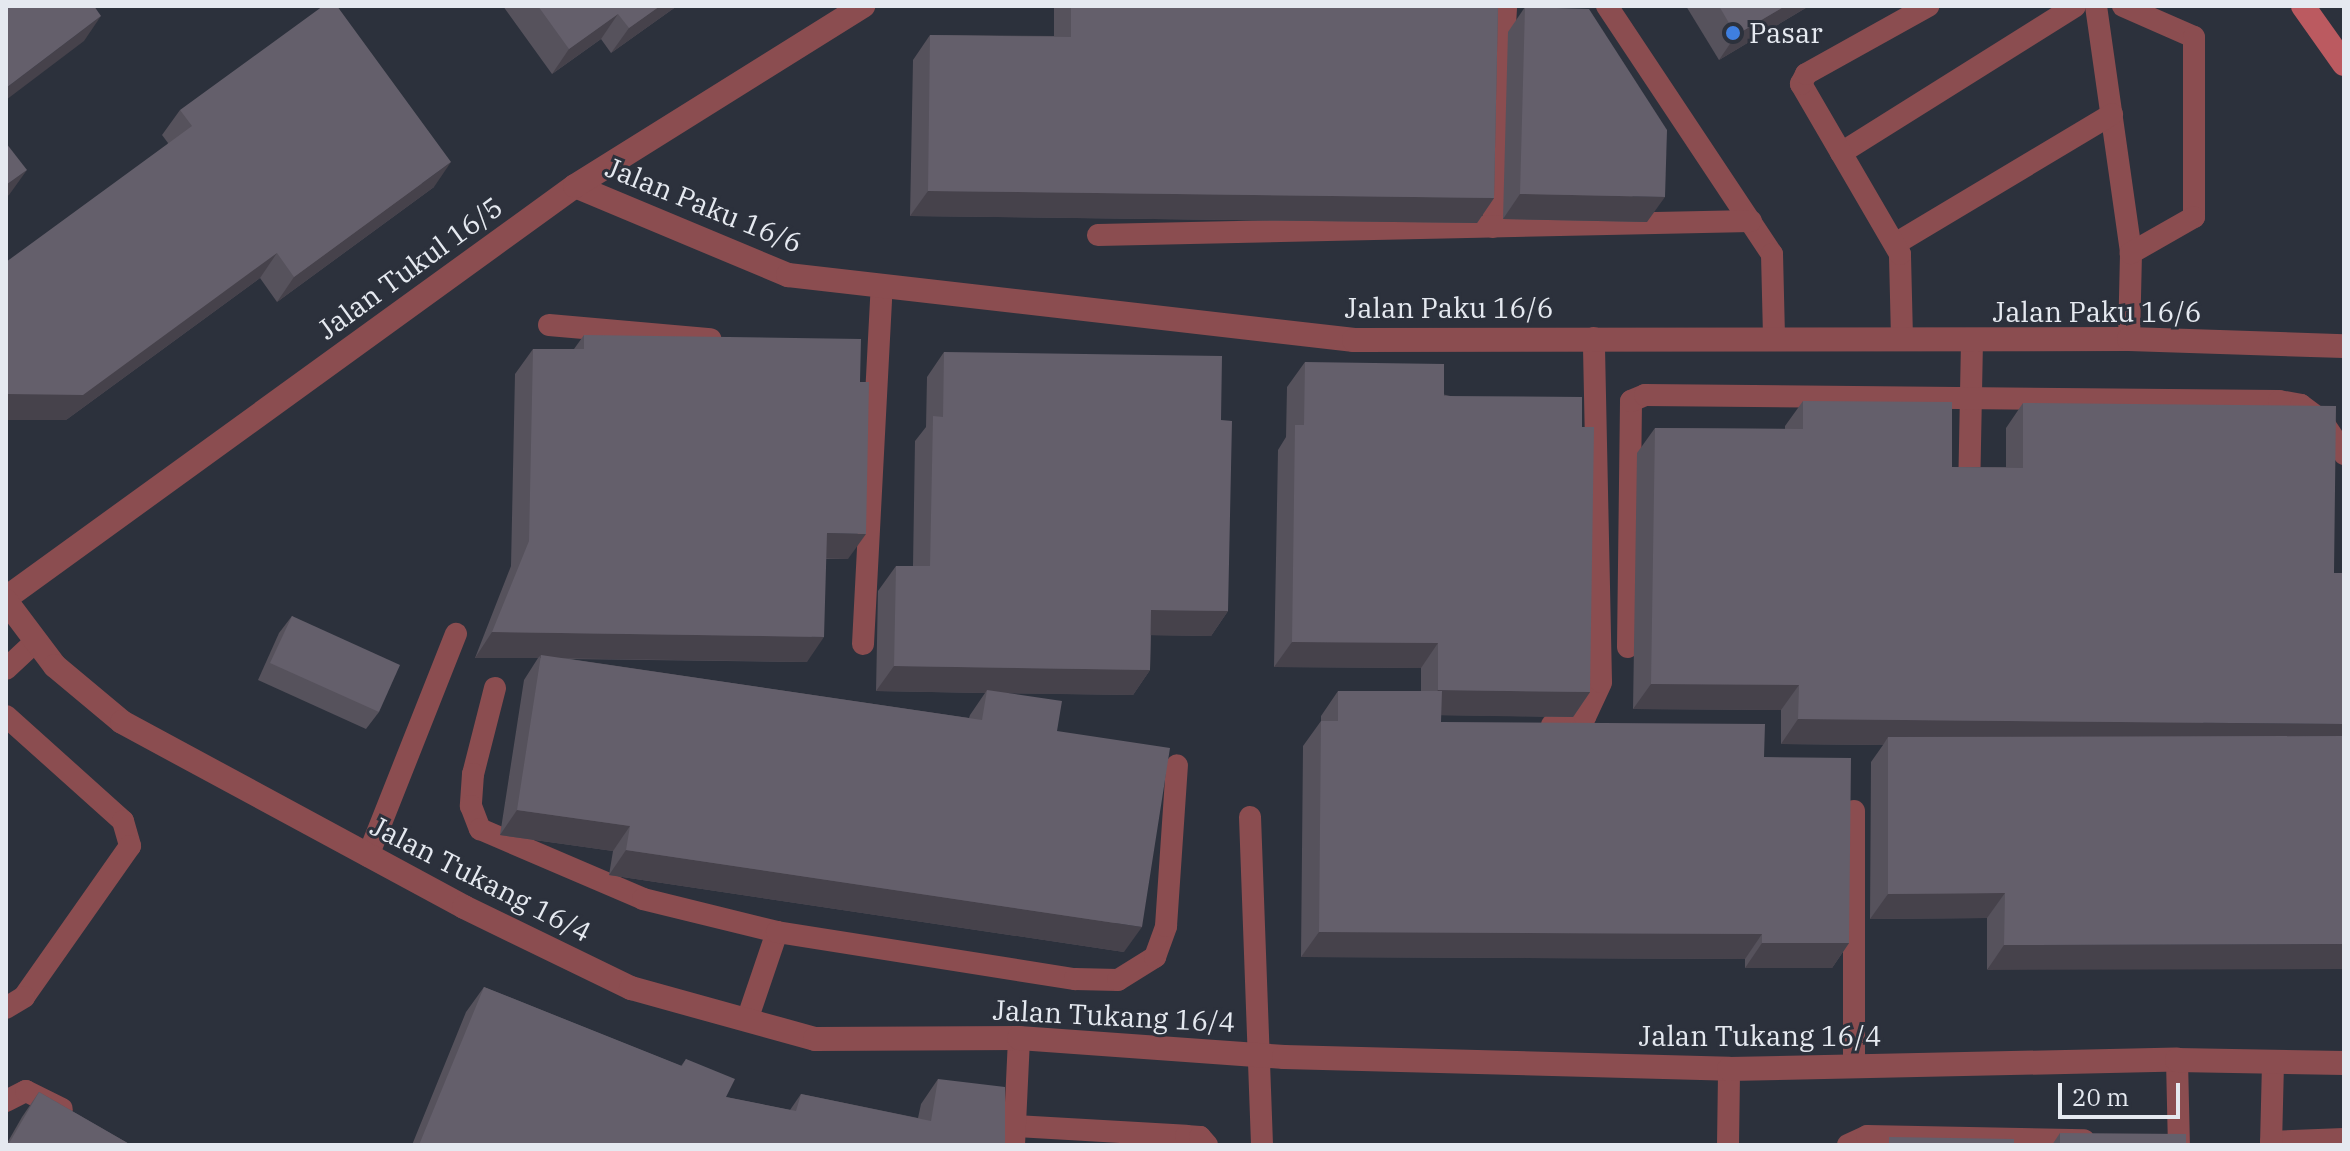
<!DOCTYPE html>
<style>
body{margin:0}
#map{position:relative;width:2350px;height:1151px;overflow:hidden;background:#2c313c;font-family:"IBM Plex Serif",serif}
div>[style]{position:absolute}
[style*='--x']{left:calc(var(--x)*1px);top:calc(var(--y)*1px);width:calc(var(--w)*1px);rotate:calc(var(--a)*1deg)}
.lane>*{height:22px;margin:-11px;padding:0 11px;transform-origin:11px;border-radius:11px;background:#8b4d50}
.street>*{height:24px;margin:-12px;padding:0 12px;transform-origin:12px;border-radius:12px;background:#8b4d50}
.secondary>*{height:24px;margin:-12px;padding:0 12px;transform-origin:12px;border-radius:12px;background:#bb5a60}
.wall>*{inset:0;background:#56525c}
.shaded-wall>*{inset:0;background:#46424b}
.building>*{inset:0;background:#645f6b}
.dots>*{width:22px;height:22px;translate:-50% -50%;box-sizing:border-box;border:4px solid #2c313c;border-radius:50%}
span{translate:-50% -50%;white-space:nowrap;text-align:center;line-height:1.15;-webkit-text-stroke:6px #2c313c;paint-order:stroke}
.poi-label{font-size:28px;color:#e5e9f0}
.left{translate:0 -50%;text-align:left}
.street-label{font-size:28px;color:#e5e9f0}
.frame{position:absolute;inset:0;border:8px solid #e5e9f0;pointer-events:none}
.scale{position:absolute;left:2058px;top:1083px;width:122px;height:36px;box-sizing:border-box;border:4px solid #e5e9f0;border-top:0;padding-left:10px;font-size:24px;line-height:28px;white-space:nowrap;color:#e5e9f0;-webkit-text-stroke:6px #2c313c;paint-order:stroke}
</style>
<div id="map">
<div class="lane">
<div style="--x:1607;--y:6;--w:298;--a:56.4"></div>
<div style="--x:1772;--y:254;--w:83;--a:88.6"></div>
<div style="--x:2096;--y:6;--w:249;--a:81.9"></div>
<div style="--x:2131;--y:253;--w:86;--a:91.3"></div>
<div style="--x:2123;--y:6;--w:77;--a:23.6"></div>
<div style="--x:2194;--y:37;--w:180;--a:90"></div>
<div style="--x:2194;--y:217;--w:73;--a:150.3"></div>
<div style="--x:1841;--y:153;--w:276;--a:-32.1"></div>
<div style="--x:1493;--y:227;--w:221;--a:-86.6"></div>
<div style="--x:1098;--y:235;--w:653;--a:-1.23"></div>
<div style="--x:1895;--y:244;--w:253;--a:-30.9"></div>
<div style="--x:549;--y:325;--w:162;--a:5"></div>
<div style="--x:1902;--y:338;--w:84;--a:-91.4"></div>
<div style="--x:1900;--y:254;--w:197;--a:-120.2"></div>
<div style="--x:1801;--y:84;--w:11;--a:-63"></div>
<div style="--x:1806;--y:74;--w:140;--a:-29.1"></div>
<div style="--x:1969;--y:497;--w:155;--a:-88.9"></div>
<div style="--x:863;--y:644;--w:359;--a:-87"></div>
<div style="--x:1628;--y:647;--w:246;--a:-89.3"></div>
<div style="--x:1631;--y:401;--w:15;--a:-23"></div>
<div style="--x:1645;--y:395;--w:634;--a:0.54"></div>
<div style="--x:2279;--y:401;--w:22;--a:10"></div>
<div style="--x:2301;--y:405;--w:26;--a:37"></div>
<div style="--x:2322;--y:421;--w:40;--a:56"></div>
<div style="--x:6;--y:669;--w:41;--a:-43"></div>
<div style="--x:495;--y:688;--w:89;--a:104.3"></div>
<div style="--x:473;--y:774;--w:32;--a:94"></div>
<div style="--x:471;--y:806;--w:25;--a:69"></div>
<div style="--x:480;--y:829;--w:177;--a:23.2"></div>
<div style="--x:643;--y:899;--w:138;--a:13.8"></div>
<div style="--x:777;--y:932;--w:93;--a:108.8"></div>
<div style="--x:6;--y:716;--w:157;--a:41.9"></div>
<div style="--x:123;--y:821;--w:26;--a:74"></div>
<div style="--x:130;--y:846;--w:184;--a:125.1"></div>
<div style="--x:24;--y:997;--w:21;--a:149"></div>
<div style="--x:1552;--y:725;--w:23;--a:0"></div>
<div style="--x:1575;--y:725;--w:13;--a:-39"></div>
<div style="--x:1585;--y:717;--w:38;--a:-65"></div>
<div style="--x:1601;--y:682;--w:344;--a:-91.2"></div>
<div style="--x:1250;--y:817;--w:328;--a:87.9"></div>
<div style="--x:368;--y:856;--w:239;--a:-68.4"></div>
<div style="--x:777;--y:932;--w:302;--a:9"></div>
<div style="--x:1075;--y:979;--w:43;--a:1.3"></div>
<div style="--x:1118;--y:980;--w:44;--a:-31.9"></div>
<div style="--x:1155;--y:957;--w:33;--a:-70"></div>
<div style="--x:1166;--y:926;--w:161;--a:-86.1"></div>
<div style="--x:2177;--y:1060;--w:85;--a:88.7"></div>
<div style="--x:1854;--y:1066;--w:255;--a:-90"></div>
<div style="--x:6;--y:1101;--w:22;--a:-27"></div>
<div style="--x:26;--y:1091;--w:40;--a:26.6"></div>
<div style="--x:1015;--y:1126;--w:171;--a:3.3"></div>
<div style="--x:1186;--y:1136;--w:14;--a:4"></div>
<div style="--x:1200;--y:1137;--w:11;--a:49"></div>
<div style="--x:2271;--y:1142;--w:73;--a:-2.4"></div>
<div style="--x:1014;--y:1145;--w:107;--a:-87.3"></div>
<div style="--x:1728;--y:1145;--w:76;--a:-89.2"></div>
<div style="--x:1848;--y:1145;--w:21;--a:-25"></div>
<div style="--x:1867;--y:1136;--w:217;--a:1.1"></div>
<div style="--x:2271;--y:1145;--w:83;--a:-88.6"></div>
</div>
<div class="street">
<div style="--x:575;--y:186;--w:231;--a:22.7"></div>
<div style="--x:788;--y:275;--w:570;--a:6.55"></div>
<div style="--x:1354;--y:340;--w:775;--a:-0.07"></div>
<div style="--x:2129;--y:339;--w:215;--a:1.9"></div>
<div style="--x:6;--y:598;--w:702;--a:-35.91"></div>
<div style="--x:575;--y:186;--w:340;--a:-32"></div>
<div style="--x:6;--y:601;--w:81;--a:53"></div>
<div style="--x:55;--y:666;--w:87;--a:39.9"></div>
<div style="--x:122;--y:722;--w:389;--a:28.4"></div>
<div style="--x:464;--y:907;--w:186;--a:25.9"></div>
<div style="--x:631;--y:988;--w:191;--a:15.5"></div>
<div style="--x:815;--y:1039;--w:204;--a:-0.3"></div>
<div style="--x:1019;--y:1038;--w:266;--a:4.1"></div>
<div style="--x:1284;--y:1057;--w:445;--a:1.5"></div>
<div style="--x:1729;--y:1069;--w:448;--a:-1.2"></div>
<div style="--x:2177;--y:1060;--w:167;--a:1"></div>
</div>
<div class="secondary">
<div style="--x:2303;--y:6;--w:71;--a:54.7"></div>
</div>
<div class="wall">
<div style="clip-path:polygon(503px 6px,677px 6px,611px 53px,601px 39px,552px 74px)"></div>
<div style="clip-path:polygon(1054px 6px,1498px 6px,1494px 198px,1477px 223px,910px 216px,913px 60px,930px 35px,1054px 36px)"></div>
<div style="clip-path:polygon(1686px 6px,1809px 6px,1719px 60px)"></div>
<div style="clip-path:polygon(1525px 7px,1647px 222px,1503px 219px,1508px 32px)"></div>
<div style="clip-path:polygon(180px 110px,434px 187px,277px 302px,260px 278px,66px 420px,168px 143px,162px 135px)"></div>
<div style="clip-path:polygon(584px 335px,848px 559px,826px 559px,807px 662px,570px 659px,969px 718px,970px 715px,985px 693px,876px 691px,878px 591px,896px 566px,913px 566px,915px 441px,926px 427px,927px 377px,944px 352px,1221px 420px,1228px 611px,1211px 636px,1151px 635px,1150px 670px,1133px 695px,1008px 693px,1057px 731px,1124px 952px,609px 875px,613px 851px,500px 835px,524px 680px,538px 658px,475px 658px,511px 566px,515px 374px,533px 349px,574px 349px)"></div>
<div style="clip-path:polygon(1305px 362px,1582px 427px,1590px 692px,1573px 717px,1441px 715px,1441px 722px,1764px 757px,1849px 943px,1832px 968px,1745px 968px,1745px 959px,1301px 957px,1303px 746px,1321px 721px,1321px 716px,1338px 691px,1421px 691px,1421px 668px,1274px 667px,1278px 450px,1286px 437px,1287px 387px)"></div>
<div style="clip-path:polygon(1803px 401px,1952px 467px,2006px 467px,2006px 428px,2023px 403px,2334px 573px,1987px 970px,1987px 918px,1870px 919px,1871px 762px,1883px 745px,1781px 744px,1781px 710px,1633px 709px,1637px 453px,1655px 428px,1785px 429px,1785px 426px)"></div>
<div style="clip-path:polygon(292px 616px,379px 712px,366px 729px,258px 680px,279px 633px)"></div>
<div style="clip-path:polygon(484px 987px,681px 1066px,686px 1059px,726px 1097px,790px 1110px,801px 1094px,918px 1118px,921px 1104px,938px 1079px,1005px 1145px,412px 1145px,466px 1012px)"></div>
<div style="clip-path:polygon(39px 1092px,131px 1145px,6px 1145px,22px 1117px)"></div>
<div style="clip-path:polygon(2060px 1133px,2186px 1145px,2052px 1145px)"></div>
</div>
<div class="shaded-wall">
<div style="clip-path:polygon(660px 6px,677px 6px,611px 53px,629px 28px)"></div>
<div style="clip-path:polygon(1785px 6px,1809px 6px,1719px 60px,1736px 35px)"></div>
<div style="clip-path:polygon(618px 14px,601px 39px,552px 74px,569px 49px)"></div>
<div style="clip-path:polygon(101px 16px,84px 41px,6px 100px,6px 88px)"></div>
<div style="clip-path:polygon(451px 162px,434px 187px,277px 302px,294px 277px)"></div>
<div style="clip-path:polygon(27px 170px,9px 195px,6px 197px,6px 185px)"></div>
<div style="clip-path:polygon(928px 191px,1494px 198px,1477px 223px,910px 216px)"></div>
<div style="clip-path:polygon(1520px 194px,1665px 197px,1647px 222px,1503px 219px)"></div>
<div style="clip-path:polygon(277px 253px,260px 278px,66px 420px,6px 420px,6px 394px)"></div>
<div style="clip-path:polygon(827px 533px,866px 534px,848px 559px,809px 558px)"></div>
<div style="clip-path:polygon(1151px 610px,1228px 611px,1211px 636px,1134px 635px)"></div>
<div style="clip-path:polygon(492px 632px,824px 637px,807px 662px,540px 658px,541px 655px,538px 658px,475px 658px)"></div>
<div style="clip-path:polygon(1292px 642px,1438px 643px,1421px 668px,1274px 667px)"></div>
<div style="clip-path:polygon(894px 666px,1150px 670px,1133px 695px,987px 693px,987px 690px,985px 693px,876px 691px)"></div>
<div style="clip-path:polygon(1651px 684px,1799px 685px,1781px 710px,1633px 709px)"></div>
<div style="clip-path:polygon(1438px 690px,1590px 692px,1573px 717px,1421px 715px)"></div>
<div style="clip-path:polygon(1798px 719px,2344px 724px,2344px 750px,1888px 737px,1883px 745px,1781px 744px)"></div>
<div style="clip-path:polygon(517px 810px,630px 826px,613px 851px,500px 835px)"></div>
<div style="clip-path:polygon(626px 850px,1142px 927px,1124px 952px,609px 875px)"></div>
<div style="clip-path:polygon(2005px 893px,1987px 918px,1870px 919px,1888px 894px)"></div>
<div style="clip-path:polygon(1319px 932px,1762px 934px,1745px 959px,1301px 957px)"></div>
<div style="clip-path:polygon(1762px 943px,1849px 943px,1832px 968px,1745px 968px)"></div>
<div style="clip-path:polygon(2344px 944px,2344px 969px,1987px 970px,2004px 945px)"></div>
</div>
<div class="building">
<div style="clip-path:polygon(6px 6px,94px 6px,101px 16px,6px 88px)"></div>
<div style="clip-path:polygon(323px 6px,337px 6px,451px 162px,294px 277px,277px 253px,83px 395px,6px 394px,6px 262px,192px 126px,180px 110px)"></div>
<div style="clip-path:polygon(538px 6px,660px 6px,629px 28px,618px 14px,569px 49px)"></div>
<div style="clip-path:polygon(1071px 6px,1498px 6px,1494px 198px,928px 191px,930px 35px,1071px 37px)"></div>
<div style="clip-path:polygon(1719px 6px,1785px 6px,1736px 35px)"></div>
<div style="clip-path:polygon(1525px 7px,1589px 9px,1667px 130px,1665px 197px,1520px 194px)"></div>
<div style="clip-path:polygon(6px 143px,27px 170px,6px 185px)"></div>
<div style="clip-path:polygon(584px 335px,861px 339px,860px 382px,869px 382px,866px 534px,827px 533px,824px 637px,492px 632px,529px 541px,533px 349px,584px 349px)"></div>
<div style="clip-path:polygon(944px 352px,1222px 356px,1221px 420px,1232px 421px,1228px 611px,1151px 610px,1150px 670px,894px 666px,896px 566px,930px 566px,933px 416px,943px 417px)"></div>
<div style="clip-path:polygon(1305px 362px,1444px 364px,1444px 396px,1582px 397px,1582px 427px,1594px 427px,1590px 692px,1438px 690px,1438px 643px,1292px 642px,1295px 425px,1304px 425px)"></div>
<div style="clip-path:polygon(1803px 401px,1952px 402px,1952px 467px,2023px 468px,2023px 403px,2336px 406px,2334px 573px,2344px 573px,2344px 724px,1798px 719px,1799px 685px,1651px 684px,1655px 428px,1803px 429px)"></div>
<div style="clip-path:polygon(292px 616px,400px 665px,379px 712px,270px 663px)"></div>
<div style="clip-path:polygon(541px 655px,982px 720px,987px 690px,1062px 701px,1057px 731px,1170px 748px,1142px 927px,626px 850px,630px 826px,517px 810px)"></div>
<div style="clip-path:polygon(1338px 691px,1442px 691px,1441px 722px,1765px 724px,1764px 757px,1851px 758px,1849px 943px,1762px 943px,1762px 934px,1319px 932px,1321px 721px,1338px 721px)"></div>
<div style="clip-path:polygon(2344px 736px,2344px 944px,2004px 945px,2005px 893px,1888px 894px,1888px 737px)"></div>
<div style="clip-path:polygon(484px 987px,682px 1066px,686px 1059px,735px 1079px,726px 1097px,796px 1111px,801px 1094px,931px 1121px,938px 1079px,1005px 1087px,1005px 1145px,419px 1145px)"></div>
<div style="clip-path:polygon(39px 1092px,131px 1145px,8px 1145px)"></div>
<div style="clip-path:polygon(2060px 1133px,2186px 1134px,2186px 1145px,2060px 1145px)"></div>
<div style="clip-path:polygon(1889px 1137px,2014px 1139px,2014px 1145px,1889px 1145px)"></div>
</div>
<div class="dots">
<div style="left:1733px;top:33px;background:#3f7fe0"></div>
</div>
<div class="poi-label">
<span class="left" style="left:1749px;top:33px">Pasar</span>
</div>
<div class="street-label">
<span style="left:704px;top:205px;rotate:22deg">Jalan Paku 16/6</span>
<span style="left:410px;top:268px;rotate:-36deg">Jalan Tukul 16/5</span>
<span style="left:1449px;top:308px">Jalan Paku 16/6</span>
<span style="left:2097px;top:312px">Jalan Paku 16/6</span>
<span style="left:481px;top:879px;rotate:27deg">Jalan Tukang 16/4</span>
<span style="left:1114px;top:1016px;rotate:3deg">Jalan Tukang 16/4</span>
<span style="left:1760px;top:1036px">Jalan Tukang 16/4</span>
</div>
<div class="frame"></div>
<div class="scale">20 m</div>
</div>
